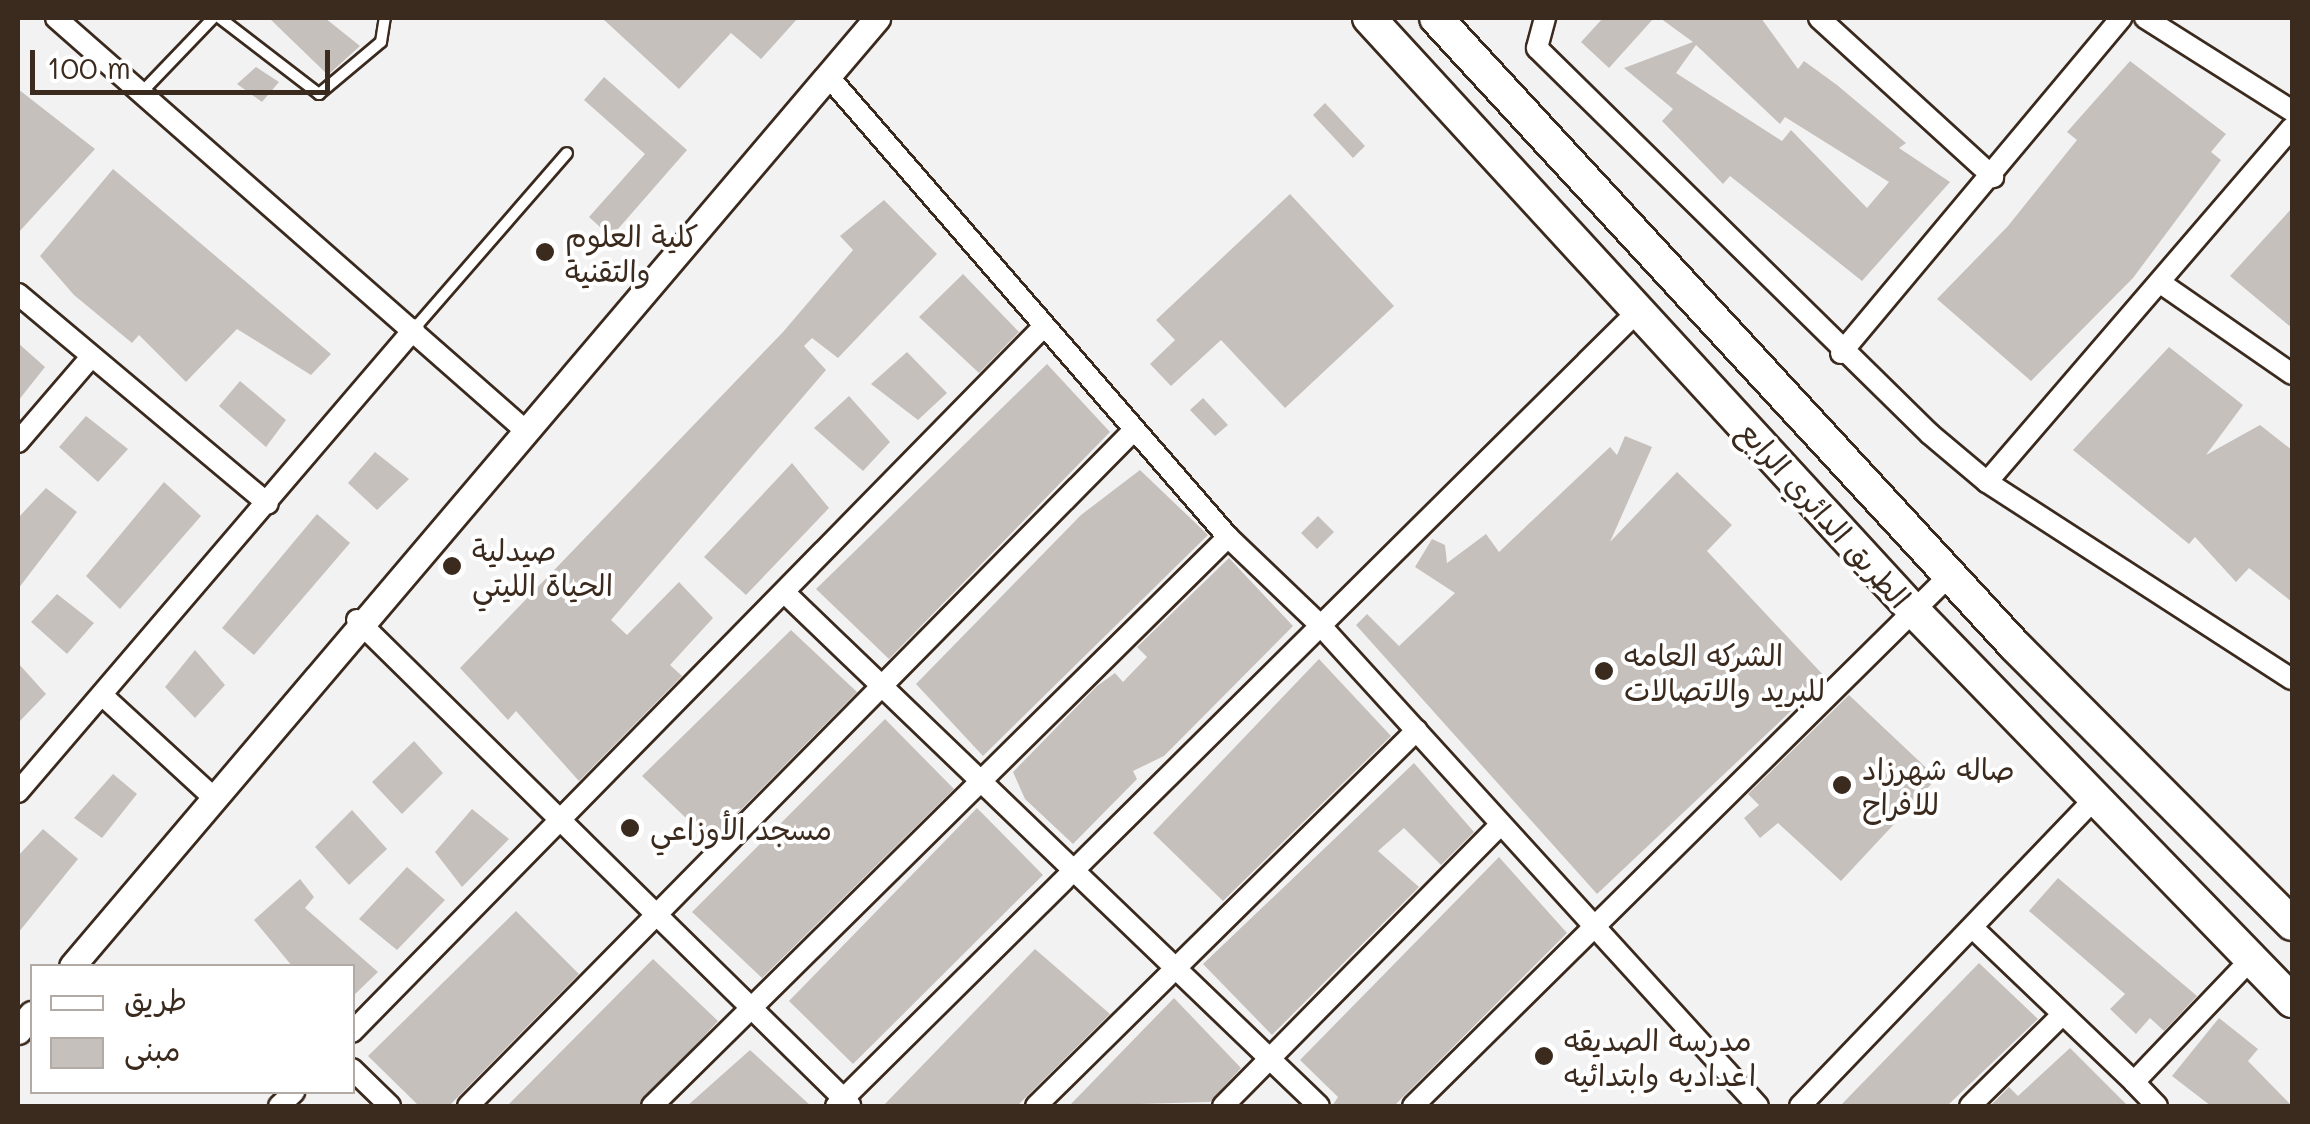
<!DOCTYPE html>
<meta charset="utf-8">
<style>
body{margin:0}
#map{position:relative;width:2310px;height:1124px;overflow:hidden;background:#f3f2f2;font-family:Mali,"Playpen Sans Arabic",sans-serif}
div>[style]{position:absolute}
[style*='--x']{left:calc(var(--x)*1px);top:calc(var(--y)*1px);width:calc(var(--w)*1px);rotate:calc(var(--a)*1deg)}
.building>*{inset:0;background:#c6c0bd}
.roads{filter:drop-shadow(2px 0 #3b2a1e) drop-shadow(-2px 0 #3b2a1e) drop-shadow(0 2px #3b2a1e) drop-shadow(0 -2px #3b2a1e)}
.service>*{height:10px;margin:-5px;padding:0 5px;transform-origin:5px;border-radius:5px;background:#fff}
.minor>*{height:20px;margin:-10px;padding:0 10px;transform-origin:10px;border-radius:10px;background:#fff}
.tertiary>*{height:25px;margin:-12.5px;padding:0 12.5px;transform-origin:12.5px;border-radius:12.5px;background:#fff}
.primary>*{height:32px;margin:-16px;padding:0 16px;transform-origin:16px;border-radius:16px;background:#fff}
.dots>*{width:28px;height:28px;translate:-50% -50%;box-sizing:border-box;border:5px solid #fff;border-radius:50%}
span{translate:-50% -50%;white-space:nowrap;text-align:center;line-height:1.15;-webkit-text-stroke:8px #fff;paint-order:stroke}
.poi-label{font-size:30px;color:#3b2a1e}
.left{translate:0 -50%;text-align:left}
.street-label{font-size:30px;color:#3b2a1e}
.frame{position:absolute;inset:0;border:20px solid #3b2a1e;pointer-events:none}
.legend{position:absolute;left:30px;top:964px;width:325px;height:130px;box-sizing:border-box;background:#fff;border:2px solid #b1aaa5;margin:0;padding:12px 18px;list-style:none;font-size:30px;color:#3b2a1e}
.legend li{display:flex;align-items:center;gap:20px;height:50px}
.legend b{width:50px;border:2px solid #b1aaa5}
.scale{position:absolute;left:30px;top:50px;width:300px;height:45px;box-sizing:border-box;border:5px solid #3b2a1e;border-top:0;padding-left:12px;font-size:30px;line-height:35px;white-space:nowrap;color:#3b2a1e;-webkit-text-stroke:8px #fff;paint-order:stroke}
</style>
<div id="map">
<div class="building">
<div style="clip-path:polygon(269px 18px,325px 18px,360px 46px,328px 75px)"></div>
<div style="clip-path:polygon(602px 18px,798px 18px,761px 59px,731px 33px,679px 89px)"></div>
<div style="clip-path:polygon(1603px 18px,1654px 18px,1609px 68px,1581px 42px)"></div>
<div style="clip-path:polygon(evenodd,1660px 18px,1761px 18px,1798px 69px,1804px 61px,1837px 85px,1906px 143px,1899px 148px,1950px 182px,1862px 281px,1730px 176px,1723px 184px,1662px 121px,1673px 109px,1624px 68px,1693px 42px,1660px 18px,1696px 45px,1780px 124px,1785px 117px,1889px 182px,1867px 208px,1791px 130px,1782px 141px,1676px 73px,1696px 45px)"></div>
<div style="clip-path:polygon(2130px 61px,2226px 134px,2211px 152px,2221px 160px,2133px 278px,2031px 381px,1937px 299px,2008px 226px,2077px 140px,2067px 132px)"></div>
<div style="clip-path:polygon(256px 67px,279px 82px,262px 102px,237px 84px)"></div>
<div style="clip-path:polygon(604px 77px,687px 150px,611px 237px,589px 217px,645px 154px,584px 100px)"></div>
<div style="clip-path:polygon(18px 89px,95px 149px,18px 233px)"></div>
<div style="clip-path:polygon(1325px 103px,1365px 146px,1353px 158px,1313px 115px)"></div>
<div style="clip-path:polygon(113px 169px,331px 354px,311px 375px,237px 329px,186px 382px,139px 335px,132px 343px,74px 295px,40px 256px)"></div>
<div style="clip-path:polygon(1290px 194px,1394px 306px,1285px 408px,1221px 340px,1171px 386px,1150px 364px,1175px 340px,1156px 320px)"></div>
<div style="clip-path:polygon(884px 200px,937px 254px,838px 358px,812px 338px,804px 346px,826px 370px,611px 620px,627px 635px,679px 582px,713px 618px,670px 665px,682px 676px,579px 781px,516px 711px,508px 720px,460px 668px,783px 332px,853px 250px,840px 236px)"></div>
<div style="clip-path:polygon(2292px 208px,2292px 328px,2230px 276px)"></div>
<div style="clip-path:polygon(963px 274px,1019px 332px,979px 373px,919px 317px)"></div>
<div style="clip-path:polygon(18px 343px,45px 367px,18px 401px)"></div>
<div style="clip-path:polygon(2169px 347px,2243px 405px,2206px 455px,2260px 425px,2292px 450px,2292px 602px,2249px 568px,2236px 582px,2195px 537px,2189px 544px,2073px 450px)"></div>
<div style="clip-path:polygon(907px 352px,947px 393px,918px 420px,871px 384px)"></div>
<div style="clip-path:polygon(1047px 364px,1110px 432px,889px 659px,816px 589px)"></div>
<div style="clip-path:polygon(240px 381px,286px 420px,266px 447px,219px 406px)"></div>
<div style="clip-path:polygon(849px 396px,890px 442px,863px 471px,814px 428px)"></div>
<div style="clip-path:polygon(1203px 398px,1228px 425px,1215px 436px,1190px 410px)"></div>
<div style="clip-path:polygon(86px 416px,128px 449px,98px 482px,59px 447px)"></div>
<div style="clip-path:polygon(1625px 436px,1652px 447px,1610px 542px,1677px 472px,1732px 525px,1707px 551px,1826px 678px,1597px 894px,1356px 625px,1367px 614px,1399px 646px,1455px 593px,1415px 567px,1432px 539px,1445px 545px,1447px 563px,1486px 534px,1499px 552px,1610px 447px,1617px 455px)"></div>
<div style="clip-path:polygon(375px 452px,409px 479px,377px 510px,348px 483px)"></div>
<div style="clip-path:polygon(792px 463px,829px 508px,746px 595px,704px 557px)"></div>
<div style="clip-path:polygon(1140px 470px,1208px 535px,983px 756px,916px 684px,1081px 515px)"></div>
<div style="clip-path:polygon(164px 482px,201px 516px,120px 609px,86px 576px)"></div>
<div style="clip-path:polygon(46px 488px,77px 512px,18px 589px,18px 518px)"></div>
<div style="clip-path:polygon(317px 514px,350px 543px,254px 655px,222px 628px)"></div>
<div style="clip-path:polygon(1318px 516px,1334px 532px,1317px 549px,1301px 533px)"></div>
<div style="clip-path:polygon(1229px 558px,1293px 626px,1164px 756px,1133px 771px,1137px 779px,1073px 844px,1025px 799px,1013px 772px,1097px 686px,1115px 673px,1123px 682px,1147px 657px,1137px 647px)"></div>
<div style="clip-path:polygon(57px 594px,94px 623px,67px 654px,31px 622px)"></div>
<div style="clip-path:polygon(791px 630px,857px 692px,710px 841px,642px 776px)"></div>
<div style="clip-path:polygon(195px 650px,225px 685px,195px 718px,165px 687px)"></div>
<div style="clip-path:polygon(1319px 659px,1391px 736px,1223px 901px,1153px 833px)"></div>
<div style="clip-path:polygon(18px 663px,46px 694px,18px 723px)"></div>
<div style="clip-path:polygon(1849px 695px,1937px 778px,1841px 881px,1778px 823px,1760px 838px,1744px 818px,1759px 805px,1748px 794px)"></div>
<div style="clip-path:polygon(885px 719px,954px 789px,762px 978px,692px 912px)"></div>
<div style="clip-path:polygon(414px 741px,443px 773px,402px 814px,372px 782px)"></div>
<div style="clip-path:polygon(1414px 763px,1474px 832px,1441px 865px,1404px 828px,1378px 851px,1419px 887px,1272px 1035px,1203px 964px)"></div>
<div style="clip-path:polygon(113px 774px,137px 794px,102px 838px,74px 818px)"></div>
<div style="clip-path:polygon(977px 808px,1043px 875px,853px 1064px,789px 1001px)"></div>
<div style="clip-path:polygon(472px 809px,509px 839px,462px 887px,435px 852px)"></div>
<div style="clip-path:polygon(352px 810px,387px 849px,349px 885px,315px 847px)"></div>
<div style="clip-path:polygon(43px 829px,78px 859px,18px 933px,18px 856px)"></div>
<div style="clip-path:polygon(1499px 857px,1567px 933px,1394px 1106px,1332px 1106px,1338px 1097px,1300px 1060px)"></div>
<div style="clip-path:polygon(407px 867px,445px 900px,397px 950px,359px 919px)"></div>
<div style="clip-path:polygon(2058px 878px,2197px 996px,2164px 1031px,2150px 1018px,2136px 1034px,2110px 1009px,2125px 994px,2029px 911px)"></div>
<div style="clip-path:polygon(300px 879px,314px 897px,305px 908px,378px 972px,352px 997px,352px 966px,292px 966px,254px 920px)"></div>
<div style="clip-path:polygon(516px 911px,579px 974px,449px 1106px,419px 1106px,368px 1056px)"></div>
<div style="clip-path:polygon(1035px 949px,1110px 1014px,1017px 1106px,883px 1106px)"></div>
<div style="clip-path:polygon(653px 959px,718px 1021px,639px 1106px,507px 1106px)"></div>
<div style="clip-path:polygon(1979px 963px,2038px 1019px,1947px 1106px,1840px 1106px)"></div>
<div style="clip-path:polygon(1174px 998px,1241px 1068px,1210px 1102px,1069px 1106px)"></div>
<div style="clip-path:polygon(2219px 1018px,2258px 1049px,2248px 1061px,2292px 1106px,2211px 1106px,2172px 1076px)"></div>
<div style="clip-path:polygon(2070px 1048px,2128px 1106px,1990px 1106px,2009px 1087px,2018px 1096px)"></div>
<div style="clip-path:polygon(750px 1050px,811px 1106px,687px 1106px)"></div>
</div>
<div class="roads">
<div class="service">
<div style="--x:220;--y:18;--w:125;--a:37.5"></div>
<div style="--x:319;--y:94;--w:81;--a:-40"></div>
<div style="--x:381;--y:42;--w:24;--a:-81"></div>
<div style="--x:141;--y:93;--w:104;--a:-46.2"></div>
<div style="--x:414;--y:329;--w:233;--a:-49"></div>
</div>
<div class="minor">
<div style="--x:56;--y:18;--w:626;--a:41.31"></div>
<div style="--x:1545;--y:18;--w:31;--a:105"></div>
<div style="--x:1537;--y:48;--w:551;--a:44.49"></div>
<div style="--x:1930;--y:434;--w:75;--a:40.1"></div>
<div style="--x:1987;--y:482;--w:363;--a:32.9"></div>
<div style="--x:1819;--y:18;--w:236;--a:42.4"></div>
<div style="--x:2145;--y:18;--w:174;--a:32.3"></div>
<div style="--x:827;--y:75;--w:612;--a:49.04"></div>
<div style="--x:1228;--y:537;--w:129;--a:43.7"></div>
<div style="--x:1321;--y:626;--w:649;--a:47.68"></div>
<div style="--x:2162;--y:284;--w:158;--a:34.7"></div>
<div style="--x:18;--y:294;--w:326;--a:40"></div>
<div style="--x:1841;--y:353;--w:437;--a:-50.1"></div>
<div style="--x:18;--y:442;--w:113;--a:-49.3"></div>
<div style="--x:1987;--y:482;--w:467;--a:-49.3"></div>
<div style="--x:785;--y:593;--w:740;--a:43.85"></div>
<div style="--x:357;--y:620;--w:692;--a:44.53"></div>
<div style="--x:102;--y:695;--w:152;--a:42.6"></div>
<div style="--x:18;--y:792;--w:609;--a:-49.46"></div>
<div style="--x:1975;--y:930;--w:220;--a:43.7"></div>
<div style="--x:352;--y:1032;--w:987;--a:-45.57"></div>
<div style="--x:352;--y:1069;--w:53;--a:44.2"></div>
<div style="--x:279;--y:1106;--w:21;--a:-43"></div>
<div style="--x:468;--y:1106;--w:948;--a:-45.43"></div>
<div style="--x:652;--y:1106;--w:810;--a:-44.65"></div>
<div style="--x:836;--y:1106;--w:1131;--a:-44.75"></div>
<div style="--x:1036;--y:1106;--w:535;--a:-44.62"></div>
<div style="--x:1223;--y:1106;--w:395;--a:-45.4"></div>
<div style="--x:1413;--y:1106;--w:755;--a:-44.68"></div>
<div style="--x:1800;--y:1106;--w:422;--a:-46.2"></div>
<div style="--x:1970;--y:1106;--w:129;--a:-44.7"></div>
<div style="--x:2157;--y:1106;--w:33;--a:-134"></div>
<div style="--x:2134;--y:1082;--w:168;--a:-46.4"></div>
</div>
<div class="tertiary">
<div style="--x:72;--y:966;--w:1244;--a:-49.66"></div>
<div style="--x:18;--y:1031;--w:22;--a:-51"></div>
</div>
<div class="primary">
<div style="--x:1369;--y:18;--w:803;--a:47.42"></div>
<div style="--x:1912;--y:609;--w:546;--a:45.89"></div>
<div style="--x:1436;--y:18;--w:856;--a:47.32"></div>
<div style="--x:2016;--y:647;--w:391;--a:45.1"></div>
</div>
</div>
<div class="dots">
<div style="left:545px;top:252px;background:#3b2a1e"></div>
<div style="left:452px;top:566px;background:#3b2a1e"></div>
<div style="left:1604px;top:671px;background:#3b2a1e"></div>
<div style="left:1842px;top:785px;background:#3b2a1e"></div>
<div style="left:630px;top:828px;background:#3b2a1e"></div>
<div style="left:1544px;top:1056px;background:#3b2a1e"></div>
</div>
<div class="poi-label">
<span class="left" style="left:565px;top:252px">كلية العلوم<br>والتقنية</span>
<span class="left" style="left:472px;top:566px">صيدلية<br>الحياة الليتي</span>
<span class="left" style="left:1624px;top:671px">الشركه العامه<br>للبريد والاتصالات</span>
<span class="left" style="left:1862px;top:785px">صاله شهرزاد<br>للافراح</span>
<span class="left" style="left:650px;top:828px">مسجد الأوزاعي</span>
<span class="left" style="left:1564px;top:1056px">مدرسه الصديقه<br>اعداديه وابتدائيه</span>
</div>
<div class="street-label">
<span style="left:1825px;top:514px;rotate:48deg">الطريق الدائري الرابع</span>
</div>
<div class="frame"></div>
<ul class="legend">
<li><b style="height:12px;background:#fff"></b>طريق</li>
<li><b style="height:28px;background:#c6c0bd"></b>مبنى</li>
</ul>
<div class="scale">100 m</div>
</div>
